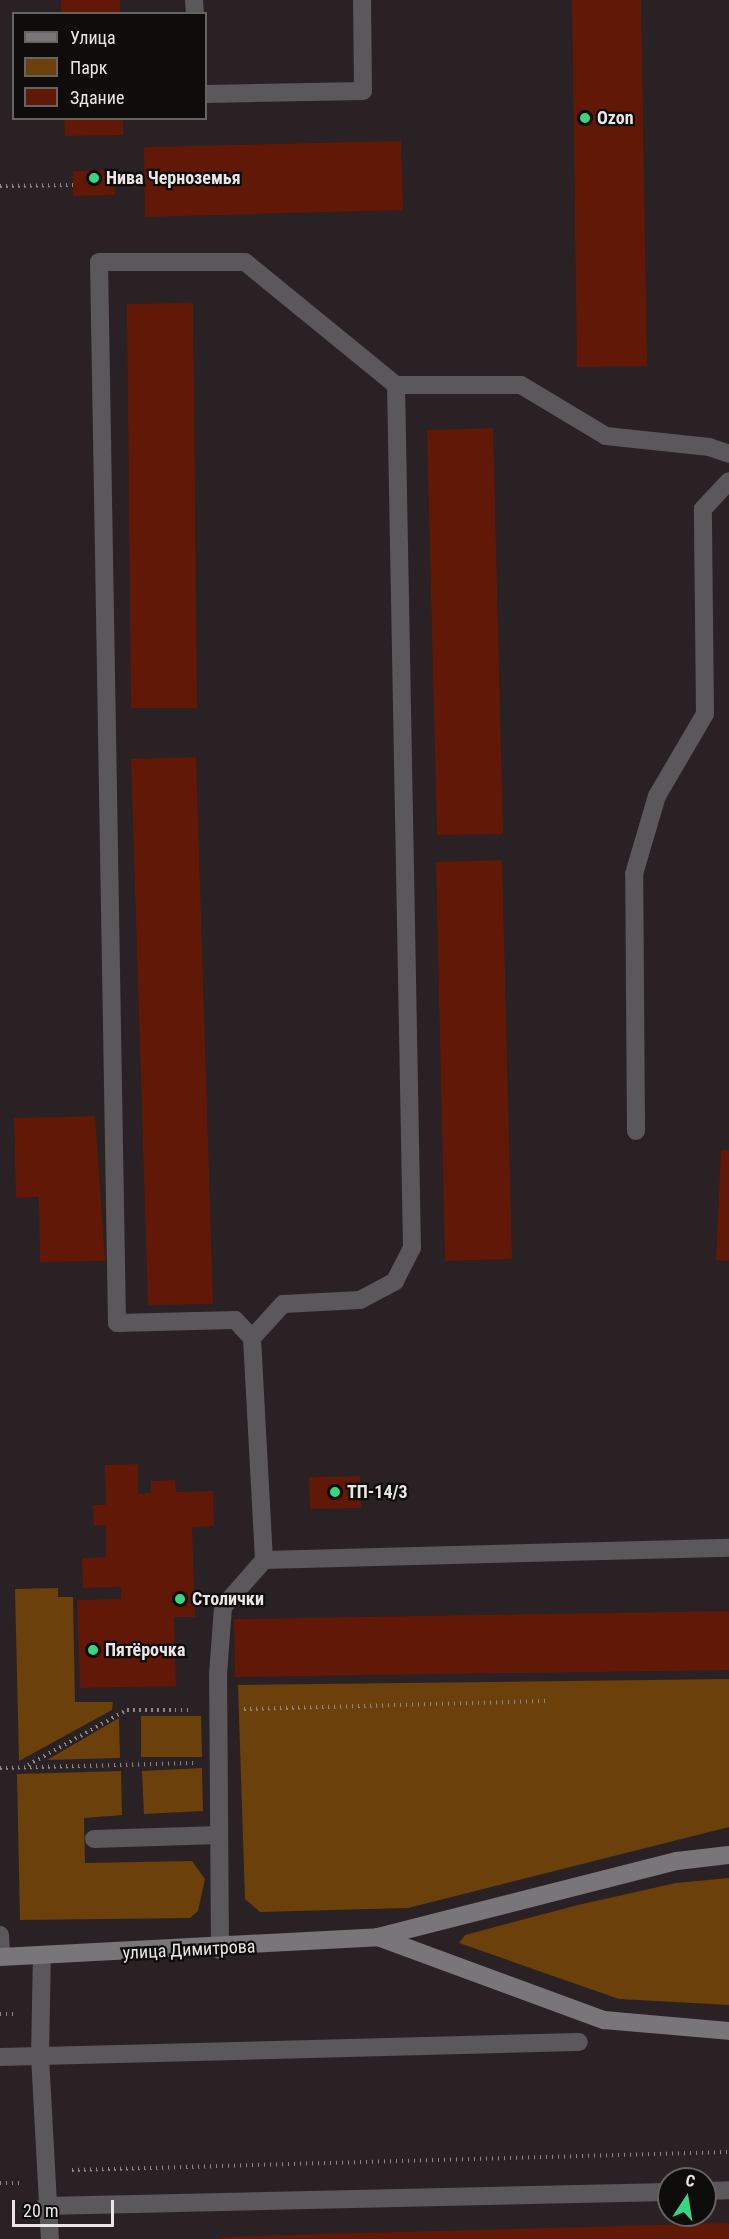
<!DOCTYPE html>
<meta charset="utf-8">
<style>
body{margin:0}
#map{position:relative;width:729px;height:2239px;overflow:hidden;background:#292123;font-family:"Roboto Condensed",sans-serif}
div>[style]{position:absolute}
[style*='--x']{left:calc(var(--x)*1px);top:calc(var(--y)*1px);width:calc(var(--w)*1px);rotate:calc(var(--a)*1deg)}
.green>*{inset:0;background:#6b400b}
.building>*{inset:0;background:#611807}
.path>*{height:4px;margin-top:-2px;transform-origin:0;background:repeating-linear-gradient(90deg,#8e8788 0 1.5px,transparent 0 6px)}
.lane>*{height:18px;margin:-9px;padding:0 9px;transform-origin:9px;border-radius:9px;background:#5b575a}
.street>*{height:18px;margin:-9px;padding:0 9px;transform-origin:9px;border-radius:9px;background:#5b575a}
.secondary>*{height:18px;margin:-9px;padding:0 9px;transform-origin:9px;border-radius:9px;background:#7a7578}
.dots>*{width:16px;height:16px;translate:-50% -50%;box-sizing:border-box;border:3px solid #0f0c0c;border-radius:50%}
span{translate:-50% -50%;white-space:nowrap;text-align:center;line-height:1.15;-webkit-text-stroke:4.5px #0f0c0c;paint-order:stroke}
.poi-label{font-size:18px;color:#ebe5e6;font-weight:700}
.left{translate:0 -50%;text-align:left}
.street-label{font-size:18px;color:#ebe5e6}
.legend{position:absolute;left:12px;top:12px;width:195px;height:108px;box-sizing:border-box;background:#0f0c0c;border:2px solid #676363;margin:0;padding:8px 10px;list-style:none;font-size:18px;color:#ebe5e6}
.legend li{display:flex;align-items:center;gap:12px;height:30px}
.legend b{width:30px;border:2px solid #676363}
.north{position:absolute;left:657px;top:2167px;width:60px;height:60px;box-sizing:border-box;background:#0f0c0c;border:2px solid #676363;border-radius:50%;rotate:12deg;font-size:16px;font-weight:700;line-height:24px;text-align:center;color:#ebe5e6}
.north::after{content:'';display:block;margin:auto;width:21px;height:27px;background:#35d881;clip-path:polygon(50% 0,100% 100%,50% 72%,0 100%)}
.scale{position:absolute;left:12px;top:2200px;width:102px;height:27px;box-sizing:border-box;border:3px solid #ebe5e6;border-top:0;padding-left:8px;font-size:18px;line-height:21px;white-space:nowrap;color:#ebe5e6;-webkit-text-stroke:4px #0f0c0c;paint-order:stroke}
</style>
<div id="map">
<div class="green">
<div style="clip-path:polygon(58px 1588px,58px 1597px,73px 1597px,75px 1702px,113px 1702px,112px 1710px,19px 1761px,15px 1589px)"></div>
<div style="clip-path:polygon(729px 1679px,729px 1827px,408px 1908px,260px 1912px,245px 1899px,238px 1685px)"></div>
<div style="clip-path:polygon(141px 1716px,201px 1716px,202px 1757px,141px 1757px)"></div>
<div style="clip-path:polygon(119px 1718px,120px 1758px,47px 1760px)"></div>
<div style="clip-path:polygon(202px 1768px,203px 1811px,144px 1814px,142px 1771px)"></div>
<div style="clip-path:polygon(121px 1771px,122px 1815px,84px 1818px,85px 1863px,192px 1861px,205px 1879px,198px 1911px,190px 1918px,20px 1920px,17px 1774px)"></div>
<div style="clip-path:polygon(729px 1878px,729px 2005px,619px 1999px,459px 1943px,465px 1935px,578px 1905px,676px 1883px)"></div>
</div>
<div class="building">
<div style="clip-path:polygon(61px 0,120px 0,120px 14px,61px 14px)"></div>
<div style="clip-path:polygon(572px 0,641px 0,647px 366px,577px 367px)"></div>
<div style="clip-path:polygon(64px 118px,123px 118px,123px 135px,65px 136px)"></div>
<div style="clip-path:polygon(401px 141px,403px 210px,145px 217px,144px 147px)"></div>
<div style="clip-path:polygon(114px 170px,115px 195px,73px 196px,73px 171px)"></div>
<div style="clip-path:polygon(193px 303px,197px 708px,131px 708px,127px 304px)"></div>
<div style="clip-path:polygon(493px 428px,503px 834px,437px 835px,427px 430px)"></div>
<div style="clip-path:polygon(196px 757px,213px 1304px,148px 1305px,131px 759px)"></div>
<div style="clip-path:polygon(502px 860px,512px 1259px,445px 1261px,436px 862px)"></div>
<div style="clip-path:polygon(95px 1116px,105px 1261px,40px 1262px,39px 1197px,16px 1198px,14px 1118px)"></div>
<div style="clip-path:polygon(721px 1150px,729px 1150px,729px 1261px,716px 1260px)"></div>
<div style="clip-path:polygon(138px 1464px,138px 1494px,151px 1493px,151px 1481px,175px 1480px,176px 1492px,213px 1491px,214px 1526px,192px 1527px,195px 1617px,174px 1617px,176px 1686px,80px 1688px,77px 1600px,121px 1599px,121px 1587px,83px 1588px,82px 1558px,106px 1557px,106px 1525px,94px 1526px,93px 1505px,106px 1505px,105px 1465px)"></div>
<div style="clip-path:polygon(360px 1476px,361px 1508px,310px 1509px,309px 1477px)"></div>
<div style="clip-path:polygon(729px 1611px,729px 1670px,235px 1677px,234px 1619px)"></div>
<div style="clip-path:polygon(729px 2223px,729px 2239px,221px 2239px,221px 2237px)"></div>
</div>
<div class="path">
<div style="--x:0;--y:186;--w:73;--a:-0.8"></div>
<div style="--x:244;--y:1709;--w:302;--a:-1.5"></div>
<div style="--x:28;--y:1765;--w:113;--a:-29.1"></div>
<div style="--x:127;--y:1710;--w:64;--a:0"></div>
<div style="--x:0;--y:1768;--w:193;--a:-1.5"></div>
<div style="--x:0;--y:2014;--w:17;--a:0"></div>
<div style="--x:72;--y:2170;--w:657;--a:-1.57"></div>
<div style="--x:0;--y:2183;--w:20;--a:0"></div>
</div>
<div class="lane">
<div style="--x:194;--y:0;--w:14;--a:86"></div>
<div style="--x:206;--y:94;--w:157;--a:-1.1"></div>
<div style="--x:363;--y:91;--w:91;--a:-90.6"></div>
<div style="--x:636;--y:1131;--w:257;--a:-90.4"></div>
<div style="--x:634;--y:874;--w:81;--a:-73.6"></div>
<div style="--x:657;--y:796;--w:95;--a:-59.7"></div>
<div style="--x:705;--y:714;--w:205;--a:-90.6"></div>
<div style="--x:703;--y:509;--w:38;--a:-47"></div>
<div style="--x:252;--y:1338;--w:46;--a:-47.6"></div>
<div style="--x:283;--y:1304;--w:77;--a:-3"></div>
<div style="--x:360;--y:1300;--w:40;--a:-28"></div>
<div style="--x:395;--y:1281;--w:37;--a:-63"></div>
<div style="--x:412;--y:1248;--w:863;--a:-91.06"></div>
<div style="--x:264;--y:1560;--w:222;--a:-93.1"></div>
<div style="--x:252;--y:1338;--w:25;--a:-133"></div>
<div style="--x:235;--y:1320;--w:118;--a:178.5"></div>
<div style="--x:117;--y:1323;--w:1061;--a:-90.97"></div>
<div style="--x:99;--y:262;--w:146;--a:0"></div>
<div style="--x:245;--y:262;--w:195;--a:39.2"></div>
<div style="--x:396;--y:385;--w:125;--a:0"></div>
<div style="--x:521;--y:385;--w:99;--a:31"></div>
<div style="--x:606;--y:436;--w:104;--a:6.1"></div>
<div style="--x:709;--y:447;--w:21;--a:19"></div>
<div style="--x:94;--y:1839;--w:125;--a:-1.8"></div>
<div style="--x:220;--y:1950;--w:275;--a:-90.4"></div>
<div style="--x:218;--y:1675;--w:68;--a:-85.8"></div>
<div style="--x:223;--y:1607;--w:62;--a:-48.9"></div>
<div style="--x:264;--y:1560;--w:465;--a:-1.5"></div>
<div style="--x:40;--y:2056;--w:183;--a:86.9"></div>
<div style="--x:705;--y:2191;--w:24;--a:-2"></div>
<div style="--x:45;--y:2206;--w:624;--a:-1.29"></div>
</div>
<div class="street">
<div style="--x:0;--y:1935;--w:22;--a:87"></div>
<div style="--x:40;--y:2056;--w:539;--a:-1.49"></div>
<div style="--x:0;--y:2057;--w:40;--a:-1.4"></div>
<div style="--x:40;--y:2056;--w:100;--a:-88.9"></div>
</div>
<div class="secondary">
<div style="--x:378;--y:1937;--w:241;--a:20.2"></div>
<div style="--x:604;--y:2020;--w:125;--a:5"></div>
<div style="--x:0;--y:1957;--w:379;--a:-3"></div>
<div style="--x:378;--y:1937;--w:309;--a:-14.3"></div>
<div style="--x:677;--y:1861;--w:52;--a:-6.6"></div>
</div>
<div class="dots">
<div style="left:585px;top:118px;background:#35d881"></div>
<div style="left:94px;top:178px;background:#35d881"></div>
<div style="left:335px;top:1492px;background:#35d881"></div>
<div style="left:180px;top:1599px;background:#35d881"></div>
<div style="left:93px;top:1650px;background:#35d881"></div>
</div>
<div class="poi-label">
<span class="left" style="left:597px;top:118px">Ozon</span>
<span class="left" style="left:106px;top:178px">Нива Черноземья</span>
<span class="left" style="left:347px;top:1492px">ТП-14/3</span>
<span class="left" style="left:192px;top:1599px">Столички</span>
<span class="left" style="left:105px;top:1650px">Пятёрочка</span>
</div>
<div class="street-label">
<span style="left:189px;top:1950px;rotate:-3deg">улица Димитрова</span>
</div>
<ul class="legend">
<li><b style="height:8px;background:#7a7578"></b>Улица</li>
<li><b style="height:16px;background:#6b400b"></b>Парк</li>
<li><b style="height:16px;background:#611807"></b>Здание</li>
</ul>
<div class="north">С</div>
<div class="scale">20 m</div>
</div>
